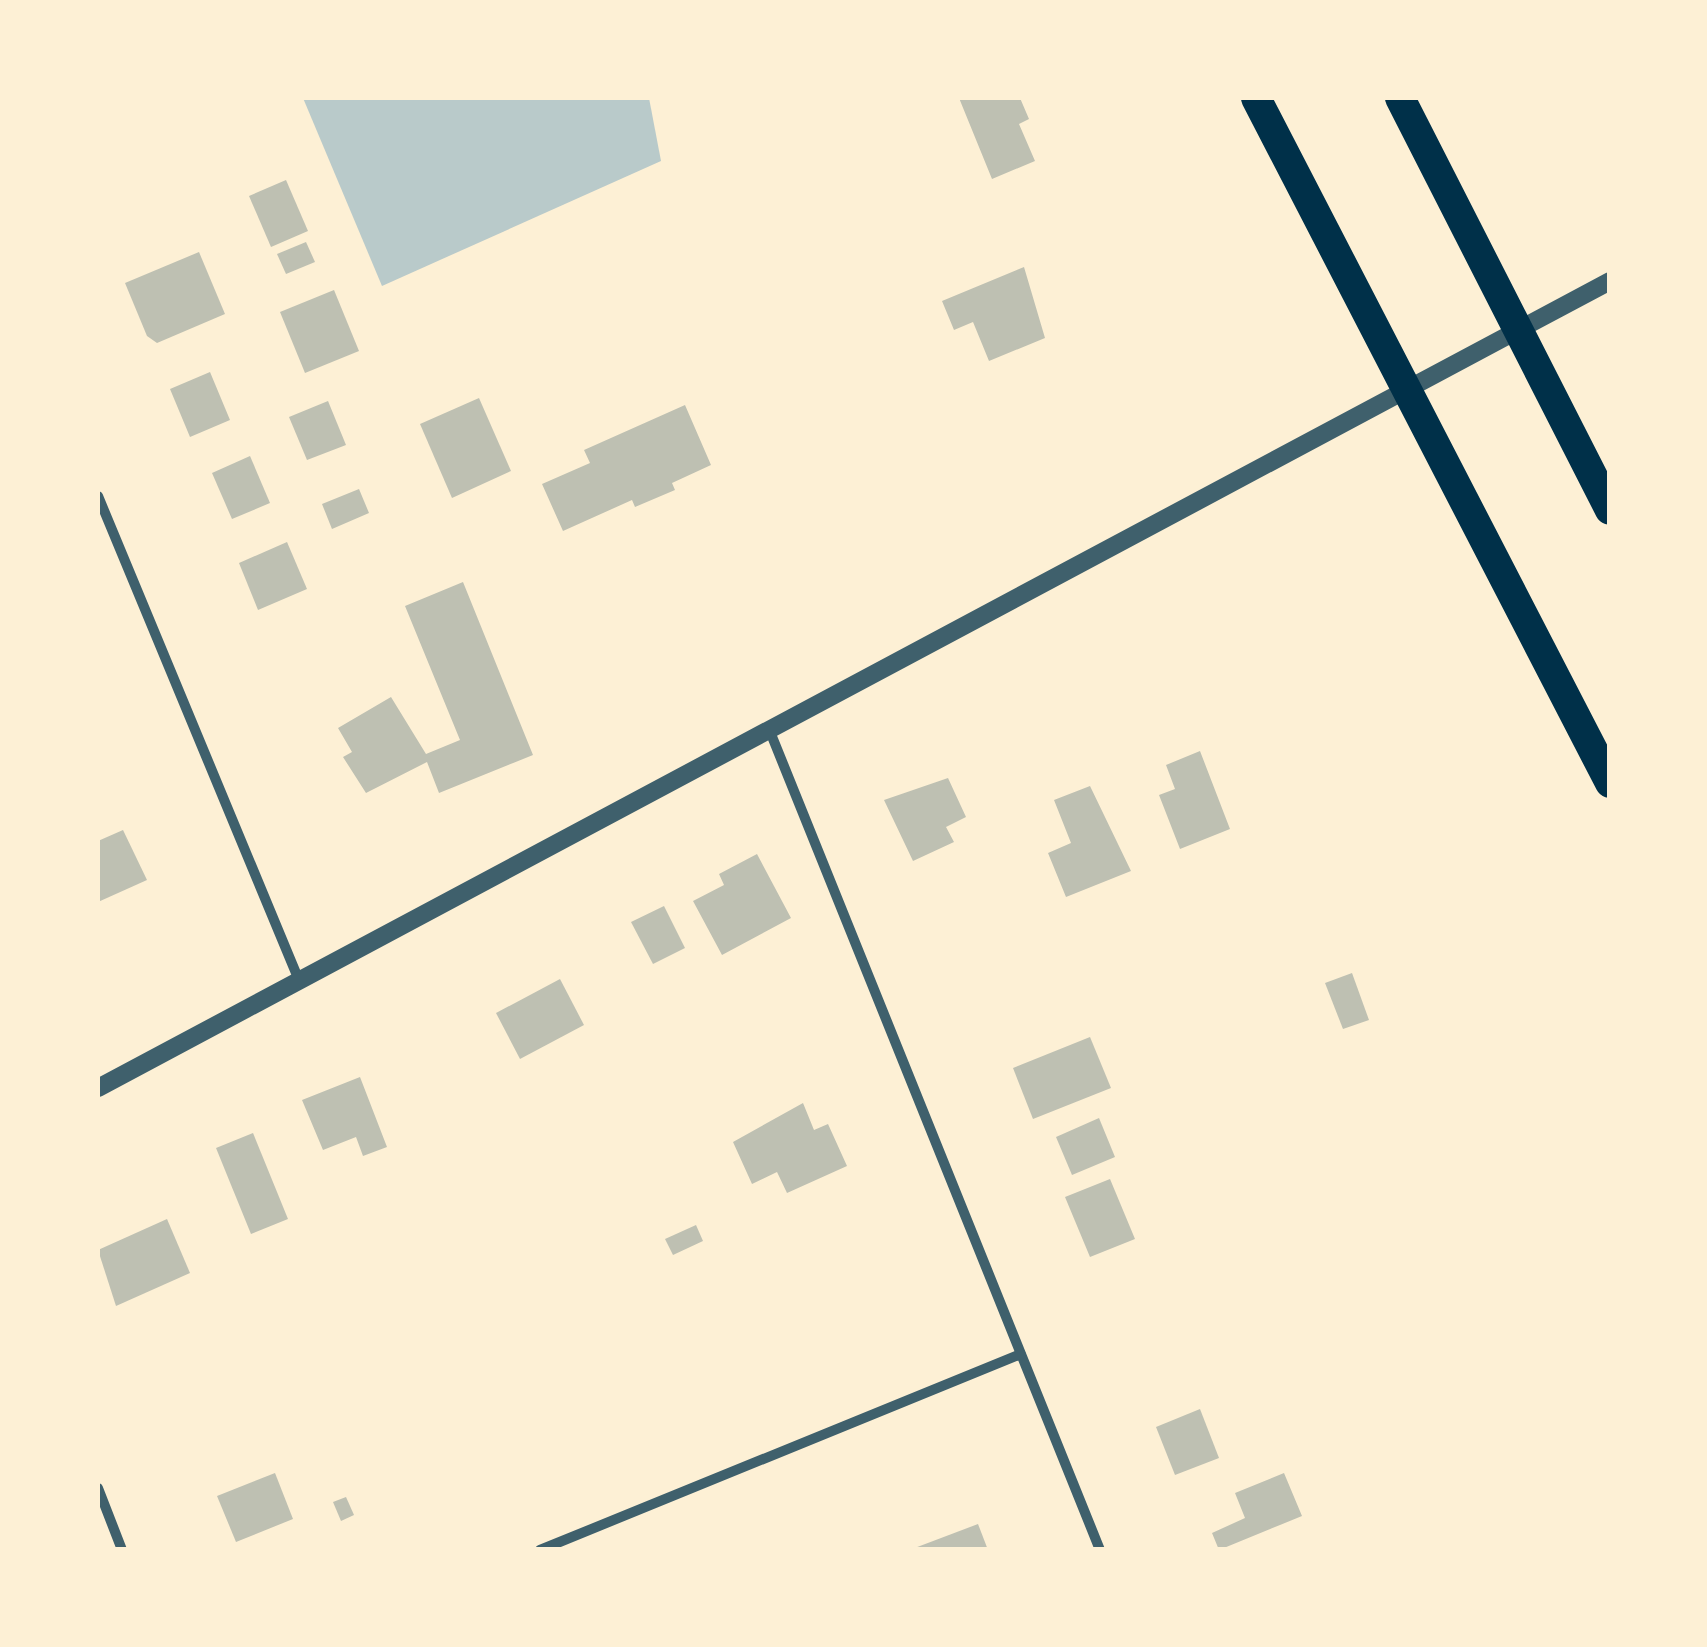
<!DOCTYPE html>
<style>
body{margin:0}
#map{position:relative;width:1707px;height:1647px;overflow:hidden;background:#fdf0d5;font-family:Commissioner,sans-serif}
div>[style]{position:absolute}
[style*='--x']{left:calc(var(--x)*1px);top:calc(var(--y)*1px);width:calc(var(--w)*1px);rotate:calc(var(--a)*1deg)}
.green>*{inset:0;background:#b9caca}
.building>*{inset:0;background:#bec0b2}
.minor>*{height:10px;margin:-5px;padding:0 5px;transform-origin:5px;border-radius:5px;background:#3f606c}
.tertiary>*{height:18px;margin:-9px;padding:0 9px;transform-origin:9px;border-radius:9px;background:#3f606c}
.motorway>*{height:30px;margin:-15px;padding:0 15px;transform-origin:15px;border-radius:15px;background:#003049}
span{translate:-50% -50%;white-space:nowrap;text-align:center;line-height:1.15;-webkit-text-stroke:8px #fdf0d5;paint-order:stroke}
.frame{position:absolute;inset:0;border:100px solid #fdf0d5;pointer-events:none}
</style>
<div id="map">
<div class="green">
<div style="clip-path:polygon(303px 98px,649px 98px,661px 161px,382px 286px)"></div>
</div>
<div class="building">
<div style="clip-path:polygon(959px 98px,1020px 98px,1029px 119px,1019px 124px,1035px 161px,992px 179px)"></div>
<div style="clip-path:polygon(286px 180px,308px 231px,271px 247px,249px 196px)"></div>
<div style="clip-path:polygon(306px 242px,315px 262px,286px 274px,277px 254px)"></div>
<div style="clip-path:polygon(199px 252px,225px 314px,157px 343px,147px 336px,125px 283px)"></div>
<div style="clip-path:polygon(1024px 267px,1045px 338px,989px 361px,973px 322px,954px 330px,942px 301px)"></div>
<div style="clip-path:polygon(334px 290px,359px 351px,305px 373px,280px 312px)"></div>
<div style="clip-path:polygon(210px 372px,230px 420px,190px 437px,170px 389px)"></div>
<div style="clip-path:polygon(479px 398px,511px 471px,452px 498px,420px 424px)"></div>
<div style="clip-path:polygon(328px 401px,346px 445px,307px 460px,289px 417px)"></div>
<div style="clip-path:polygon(685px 405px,711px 465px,672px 483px,675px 490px,635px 507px,632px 500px,563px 531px,542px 484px,590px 463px,584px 450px)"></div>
<div style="clip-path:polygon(250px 456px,270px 503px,232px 519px,212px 473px)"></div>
<div style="clip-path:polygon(359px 489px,369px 513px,332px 529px,322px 504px)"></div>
<div style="clip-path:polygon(287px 542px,307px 589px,258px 610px,239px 563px)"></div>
<div style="clip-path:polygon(463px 582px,533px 755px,439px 793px,427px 762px,366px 793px,343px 757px,352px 752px,338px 728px,391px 697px,426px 754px,460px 740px,405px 606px)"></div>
<div style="clip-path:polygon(1200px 751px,1230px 829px,1180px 849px,1159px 795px,1175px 789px,1166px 765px)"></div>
<div style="clip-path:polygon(948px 778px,966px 817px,946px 827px,954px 842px,913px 861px,884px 800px)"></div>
<div style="clip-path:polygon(1090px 786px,1131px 871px,1066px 897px,1048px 853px,1071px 843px,1054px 800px)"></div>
<div style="clip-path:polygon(123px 830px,147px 880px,98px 902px,98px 841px)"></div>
<div style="clip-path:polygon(757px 854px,791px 918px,722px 955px,693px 901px,724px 885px,719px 874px)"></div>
<div style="clip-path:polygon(664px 906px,685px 948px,653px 964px,631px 922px)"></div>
<div style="clip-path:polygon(1352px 973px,1369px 1020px,1343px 1029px,1325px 983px)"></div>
<div style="clip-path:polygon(560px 979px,584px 1025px,520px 1059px,496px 1013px)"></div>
<div style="clip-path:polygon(1090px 1037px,1111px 1088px,1033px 1119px,1013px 1068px)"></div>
<div style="clip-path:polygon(360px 1077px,387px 1147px,363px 1156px,356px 1137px,323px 1150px,302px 1100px)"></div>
<div style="clip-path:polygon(803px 1103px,814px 1130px,828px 1124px,847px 1166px,787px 1193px,777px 1172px,752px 1184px,733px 1142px)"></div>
<div style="clip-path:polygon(1099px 1118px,1115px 1157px,1072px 1175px,1056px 1137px)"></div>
<div style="clip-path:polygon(253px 1133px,288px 1219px,251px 1234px,216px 1148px)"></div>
<div style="clip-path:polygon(1110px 1179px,1135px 1239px,1090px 1257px,1065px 1197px)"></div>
<div style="clip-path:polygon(167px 1219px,190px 1273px,116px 1306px,98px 1250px)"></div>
<div style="clip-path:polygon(696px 1225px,703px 1241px,673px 1255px,665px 1239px)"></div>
<div style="clip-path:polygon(1200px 1409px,1219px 1458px,1175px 1475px,1156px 1427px)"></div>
<div style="clip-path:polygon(275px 1473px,293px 1519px,236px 1542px,217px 1496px)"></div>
<div style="clip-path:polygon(1284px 1473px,1302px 1516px,1219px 1550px,1212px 1533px,1245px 1518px,1235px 1493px)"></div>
<div style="clip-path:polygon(346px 1497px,354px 1515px,341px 1521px,333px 1502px)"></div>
<div style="clip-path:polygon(978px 1524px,988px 1550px,912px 1550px,912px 1549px)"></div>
</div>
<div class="minor">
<div style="--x:98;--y:496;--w:522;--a:67.46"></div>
<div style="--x:769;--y:729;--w:885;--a:68.04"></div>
<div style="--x:98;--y:1488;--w:66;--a:68.8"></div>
<div style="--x:540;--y:1550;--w:519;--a:-22.17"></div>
</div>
<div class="tertiary">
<div style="--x:98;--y:1088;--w:1714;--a:-28.09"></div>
</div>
<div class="motorway">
<div style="--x:1256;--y:98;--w:771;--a:62.67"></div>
<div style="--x:1400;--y:98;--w:462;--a:63"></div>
</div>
<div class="frame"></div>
</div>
